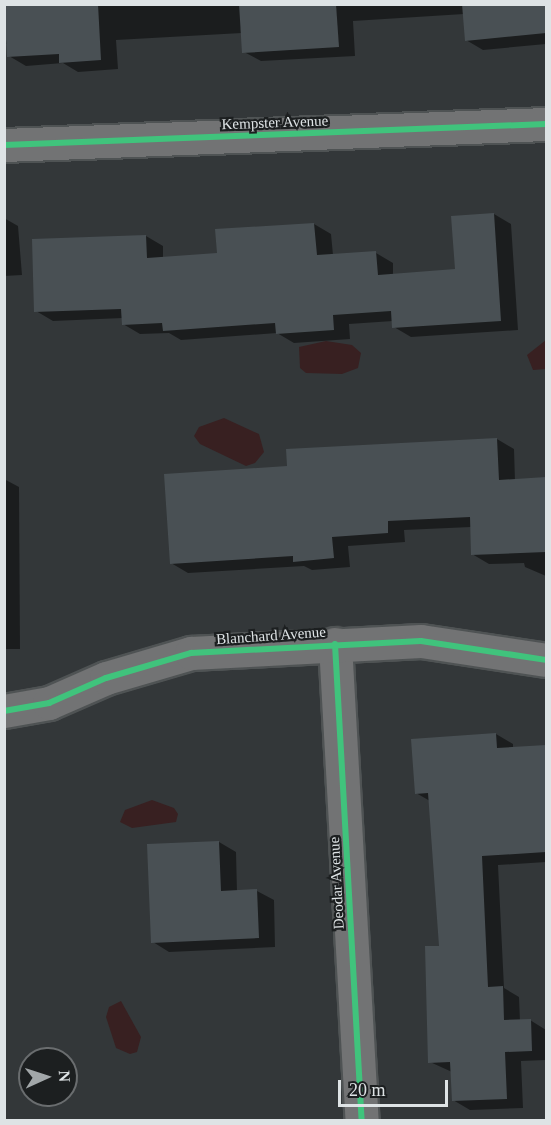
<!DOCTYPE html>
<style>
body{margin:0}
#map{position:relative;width:551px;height:1125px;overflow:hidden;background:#333739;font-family:"Times New Roman",serif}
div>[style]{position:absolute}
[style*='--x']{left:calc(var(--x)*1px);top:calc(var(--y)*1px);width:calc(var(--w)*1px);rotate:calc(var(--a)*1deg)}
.water>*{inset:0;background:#382021}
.shadow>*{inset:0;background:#0007}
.building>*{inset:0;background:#495054}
.roads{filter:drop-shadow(2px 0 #4f5354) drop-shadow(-2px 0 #4f5354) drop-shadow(0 2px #4f5354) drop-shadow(0 -2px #4f5354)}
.minor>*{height:33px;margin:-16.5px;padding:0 16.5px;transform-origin:16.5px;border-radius:16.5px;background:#727374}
.cycleway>*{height:6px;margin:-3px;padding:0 3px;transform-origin:3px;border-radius:3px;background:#40c37c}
span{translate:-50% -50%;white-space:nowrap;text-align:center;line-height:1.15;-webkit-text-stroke:4.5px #1c1f20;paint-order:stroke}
.street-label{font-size:15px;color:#dee3e5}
.frame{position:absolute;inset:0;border:6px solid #dee3e5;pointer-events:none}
.north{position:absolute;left:18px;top:1047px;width:60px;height:60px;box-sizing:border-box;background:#1c1f20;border:2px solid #6a6d6f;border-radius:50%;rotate:87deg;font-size:16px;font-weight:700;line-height:24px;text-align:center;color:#dee3e5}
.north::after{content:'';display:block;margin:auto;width:21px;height:27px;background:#a2a7a9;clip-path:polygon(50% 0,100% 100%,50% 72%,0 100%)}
.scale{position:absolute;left:338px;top:1080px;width:110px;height:27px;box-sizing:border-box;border:3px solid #dee3e5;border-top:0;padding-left:8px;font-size:18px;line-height:21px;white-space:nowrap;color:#dee3e5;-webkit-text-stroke:4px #1c1f20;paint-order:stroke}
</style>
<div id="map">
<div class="water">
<div style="clip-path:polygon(546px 340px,546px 369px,533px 370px,527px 355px)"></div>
<div style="clip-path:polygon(326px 341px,352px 345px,361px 353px,358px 368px,342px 374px,306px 373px,300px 368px,299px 347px)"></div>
<div style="clip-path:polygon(224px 418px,259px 434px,264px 452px,255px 463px,246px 466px,200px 444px,194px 436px,199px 427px)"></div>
<div style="clip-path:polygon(152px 800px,174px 808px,178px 814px,176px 822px,132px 828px,120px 822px,125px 810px)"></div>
<div style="clip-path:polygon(121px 1001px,141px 1037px,137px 1052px,130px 1054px,116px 1048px,106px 1017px,109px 1007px)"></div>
</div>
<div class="shadow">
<div style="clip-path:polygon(4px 4px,546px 4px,546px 44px,483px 50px,466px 40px,464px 14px,353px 21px,355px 56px,261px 61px,244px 52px,242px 33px,116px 40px,118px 69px,78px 72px,63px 63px,26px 66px,9px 56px,8px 44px,4px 44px)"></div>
<div style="clip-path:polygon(494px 214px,511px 224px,518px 330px,411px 337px,394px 327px,393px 321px,349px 324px,350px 339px,294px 343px,277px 333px,181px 340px,169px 333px,140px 334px,123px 324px,123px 318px,53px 321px,36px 311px,146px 236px,163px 246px,163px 258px,219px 255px,314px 224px,331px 234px,333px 255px,376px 253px,393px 263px,393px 275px,456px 271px)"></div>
<div style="clip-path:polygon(4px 218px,18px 226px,22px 275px,4px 276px)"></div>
<div style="clip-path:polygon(497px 439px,514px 449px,515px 481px,546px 479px,546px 576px,525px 567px,524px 563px,489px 564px,472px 554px,471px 527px,404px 530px,405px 542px,348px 546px,350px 567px,312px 570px,304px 566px,188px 573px,171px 563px,288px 467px)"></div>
<div style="clip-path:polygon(4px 479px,19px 487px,20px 649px,4px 649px)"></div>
<div style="clip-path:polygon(496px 734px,513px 744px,513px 749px,546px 747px,546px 862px,498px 865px,504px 988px,519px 997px,520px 1021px,530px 1020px,546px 1030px,546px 1060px,521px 1061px,523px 1108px,470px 1110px,453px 1100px,452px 1072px,430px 1062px,441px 947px,430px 801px,416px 793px)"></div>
<div style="clip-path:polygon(219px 842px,236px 852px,237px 892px,257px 891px,274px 900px,275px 947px,169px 952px,153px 942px)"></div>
</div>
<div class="building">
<div style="clip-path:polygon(4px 4px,98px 4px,101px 60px,59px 63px,59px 54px,7px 57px)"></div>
<div style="clip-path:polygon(239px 4px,336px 4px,339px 47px,242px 53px)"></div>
<div style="clip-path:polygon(462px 4px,546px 4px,546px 33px,465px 41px)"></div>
<div style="clip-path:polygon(494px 213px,501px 321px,392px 328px,391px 311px,333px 315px,334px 330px,276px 334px,275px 323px,163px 331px,162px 323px,122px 325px,121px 309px,34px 312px,32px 239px,146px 235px,147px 258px,217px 253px,215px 229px,314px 223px,317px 255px,376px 251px,378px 275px,455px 269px,451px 216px)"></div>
<div style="clip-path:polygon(497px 438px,499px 480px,546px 477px,546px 552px,471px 555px,470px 517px,388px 521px,388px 533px,332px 537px,334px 558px,293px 562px,293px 556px,170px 564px,164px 474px,287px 466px,286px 449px)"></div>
<div style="clip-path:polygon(496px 733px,497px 748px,546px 745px,546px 852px,482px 856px,488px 987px,503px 986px,504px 1020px,531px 1019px,532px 1051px,505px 1052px,507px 1099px,452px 1101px,450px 1062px,428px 1063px,425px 946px,439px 946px,428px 793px,415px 794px,411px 739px)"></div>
<div style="clip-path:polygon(219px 841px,221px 891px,257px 889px,259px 938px,151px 943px,147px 844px)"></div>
</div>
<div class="roads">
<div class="minor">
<div style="--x:4;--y:145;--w:542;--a:-2.22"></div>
<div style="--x:335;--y:644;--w:477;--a:86.8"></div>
<div style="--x:4;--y:711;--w:46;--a:-10.1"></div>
<div style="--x:49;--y:703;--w:62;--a:-23.7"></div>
<div style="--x:106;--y:678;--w:89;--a:-16.4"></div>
<div style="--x:191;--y:653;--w:230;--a:-3"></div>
<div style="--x:421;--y:641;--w:126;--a:8.6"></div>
</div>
</div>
<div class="cycleway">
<div style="--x:4;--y:145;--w:542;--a:-2.22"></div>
<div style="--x:335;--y:644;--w:477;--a:86.8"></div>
<div style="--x:4;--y:711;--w:46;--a:-10.1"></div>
<div style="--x:49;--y:703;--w:62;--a:-23.7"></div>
<div style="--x:106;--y:678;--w:89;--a:-16.4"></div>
<div style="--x:191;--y:653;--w:230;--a:-3"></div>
<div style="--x:421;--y:641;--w:126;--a:8.6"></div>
</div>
<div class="street-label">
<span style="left:275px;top:123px;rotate:-2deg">Kempster Avenue</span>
<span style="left:271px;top:636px;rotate:-4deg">Blanchard Avenue</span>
<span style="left:337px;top:883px;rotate:-93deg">Deodar Avenue</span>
</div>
<div class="frame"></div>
<div class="north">N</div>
<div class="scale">20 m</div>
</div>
